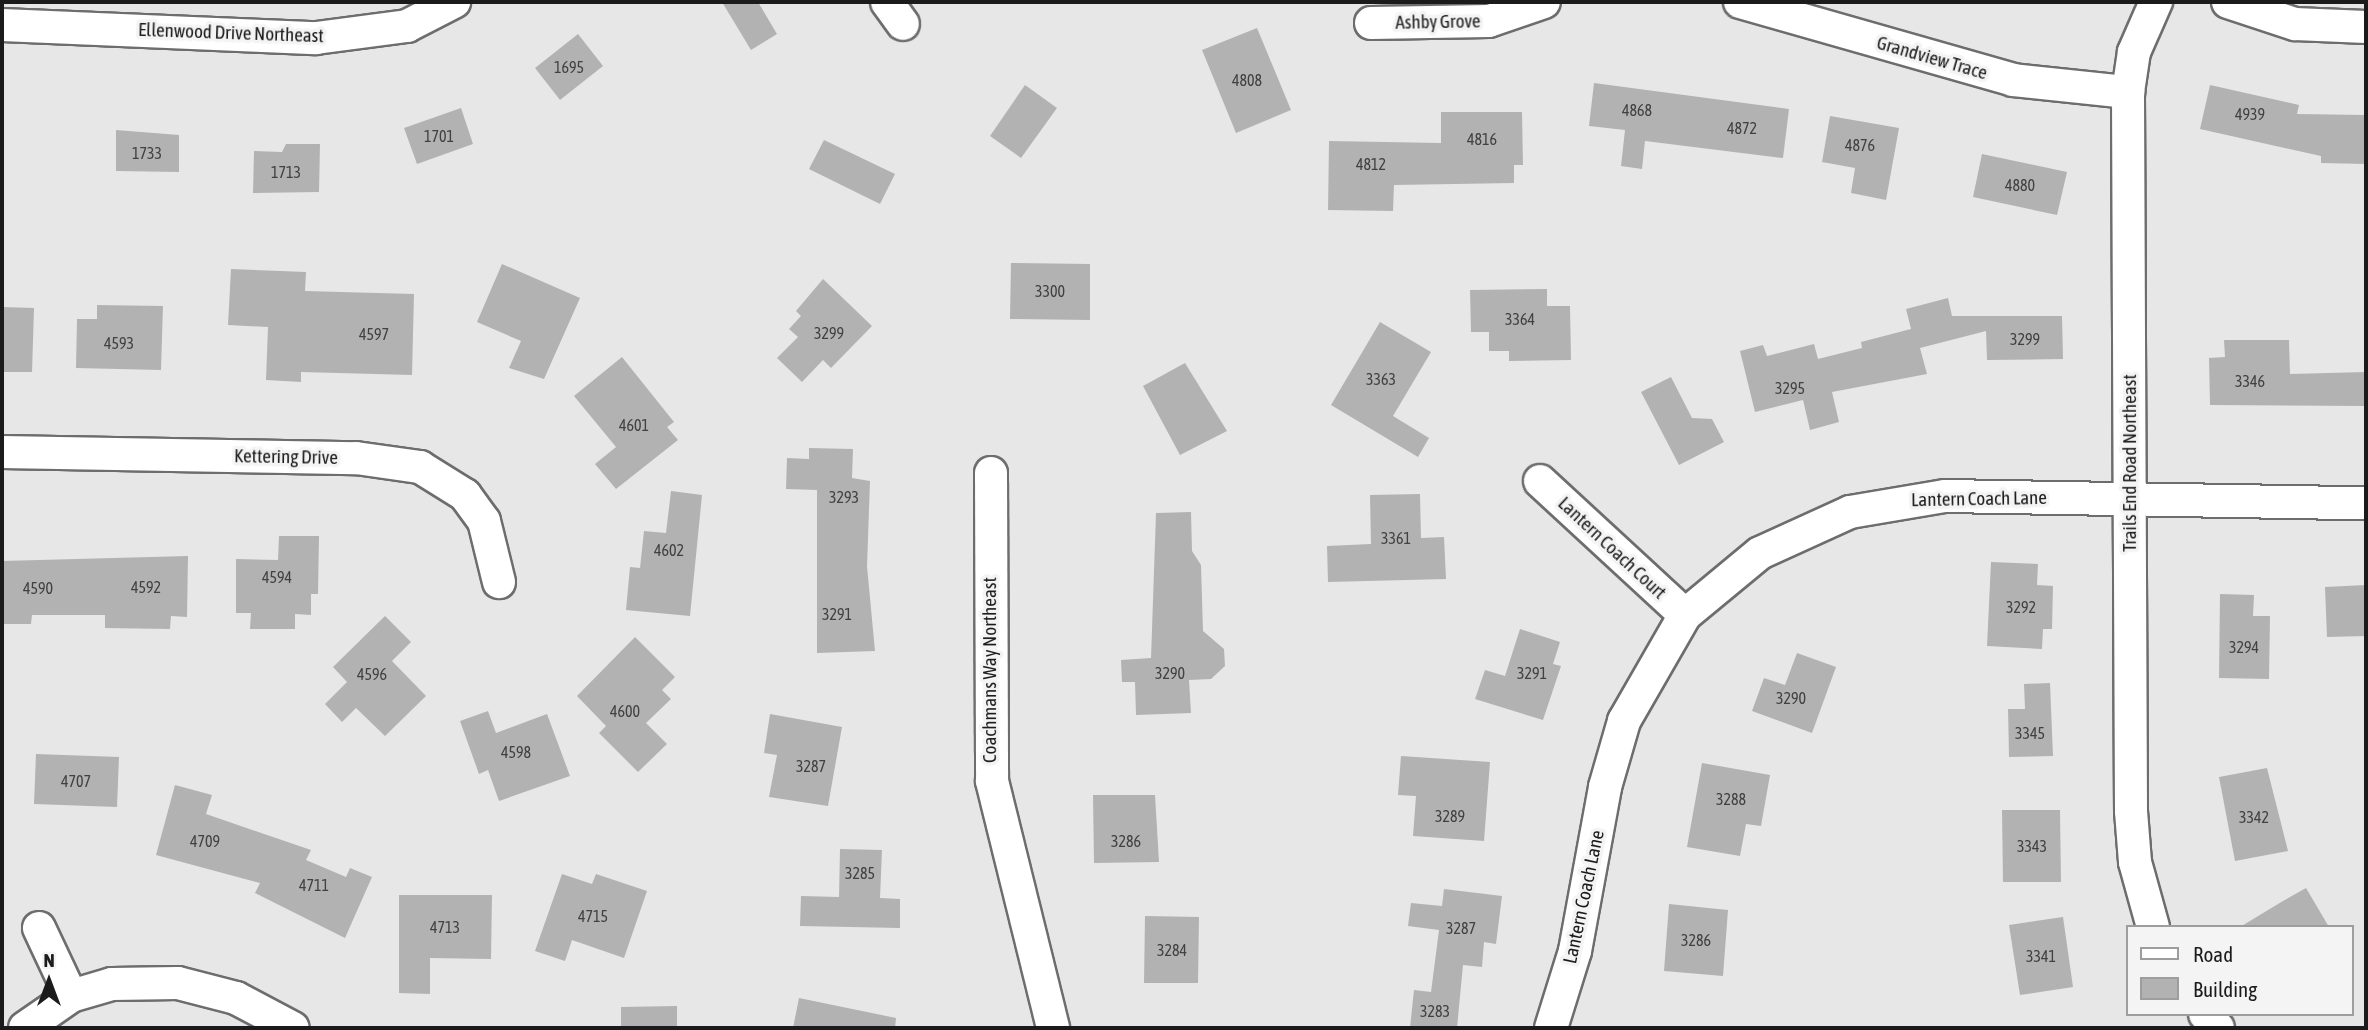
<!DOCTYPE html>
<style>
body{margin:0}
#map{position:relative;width:2368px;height:1030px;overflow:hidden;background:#e7e7e8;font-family:"Asap Condensed",sans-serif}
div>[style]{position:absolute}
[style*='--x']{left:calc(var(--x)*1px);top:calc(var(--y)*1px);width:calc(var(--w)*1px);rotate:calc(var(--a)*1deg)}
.building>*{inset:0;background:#b3b2b3}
.roads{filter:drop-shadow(2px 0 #6e6d6e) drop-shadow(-2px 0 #6e6d6e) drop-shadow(0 2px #6e6d6e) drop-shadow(0 -2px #6e6d6e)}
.minor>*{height:32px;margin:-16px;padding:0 16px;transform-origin:16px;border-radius:16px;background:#fff}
span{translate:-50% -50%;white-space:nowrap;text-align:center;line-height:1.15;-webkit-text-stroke:7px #f4f4f5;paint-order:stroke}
.number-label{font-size:16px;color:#414141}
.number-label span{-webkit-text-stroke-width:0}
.street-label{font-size:19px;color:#1b1b1b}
.frame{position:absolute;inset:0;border:4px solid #1b1b1b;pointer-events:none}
.legend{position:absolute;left:2126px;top:925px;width:228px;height:91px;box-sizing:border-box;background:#f4f4f5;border:2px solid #9d9d9e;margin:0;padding:9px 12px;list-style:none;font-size:21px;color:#1b1b1b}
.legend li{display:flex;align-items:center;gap:14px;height:35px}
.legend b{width:35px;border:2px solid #9d9d9e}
.north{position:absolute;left:14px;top:946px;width:70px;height:70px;-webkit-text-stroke:5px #f4f4f5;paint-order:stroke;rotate:0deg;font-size:19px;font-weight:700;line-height:28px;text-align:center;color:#1b1b1b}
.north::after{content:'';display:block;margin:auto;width:24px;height:32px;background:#1b1b1b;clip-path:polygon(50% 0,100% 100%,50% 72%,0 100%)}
</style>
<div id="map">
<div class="building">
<div style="clip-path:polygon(722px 2px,758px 2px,777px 34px,751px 50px)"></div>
<div style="clip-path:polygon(1257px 28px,1291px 110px,1236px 133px,1202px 50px)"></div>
<div style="clip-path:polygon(578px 34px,603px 66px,560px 100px,535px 68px)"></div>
<div style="clip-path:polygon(1594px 83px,1789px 109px,1783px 158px,1645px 141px,1642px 169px,1621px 166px,1625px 130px,1589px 126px)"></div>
<div style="clip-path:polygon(1025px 85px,1057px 108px,1021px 158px,990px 136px)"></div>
<div style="clip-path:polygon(2210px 85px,2299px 105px,2297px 114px,2366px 115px,2366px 164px,2321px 163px,2321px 156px,2200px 129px)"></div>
<div style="clip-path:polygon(461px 108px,473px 144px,417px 164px,404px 128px)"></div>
<div style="clip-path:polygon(1441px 112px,1522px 112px,1523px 165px,1514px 165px,1514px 183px,1394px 185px,1393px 211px,1328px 210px,1329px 141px,1441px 143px)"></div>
<div style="clip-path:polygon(1830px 116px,1899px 128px,1886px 200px,1851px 193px,1855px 168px,1822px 162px)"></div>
<div style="clip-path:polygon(116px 130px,179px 135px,179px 172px,116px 171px)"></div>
<div style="clip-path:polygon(824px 140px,895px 174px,880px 204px,809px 169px)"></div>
<div style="clip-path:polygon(286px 144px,320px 144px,319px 192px,253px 193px,254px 151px,282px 152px)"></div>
<div style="clip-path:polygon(1982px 154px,2067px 172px,2057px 215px,1973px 197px)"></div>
<div style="clip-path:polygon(1011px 263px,1090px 264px,1090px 320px,1010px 319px)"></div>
<div style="clip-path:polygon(502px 264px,580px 298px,544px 379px,509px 368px,521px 341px,477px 322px)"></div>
<div style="clip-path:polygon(231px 269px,306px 272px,305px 291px,414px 294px,412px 375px,301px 372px,301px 382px,266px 380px,268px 327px,228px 325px)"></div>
<div style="clip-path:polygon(823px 279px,872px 326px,831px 368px,823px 360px,802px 382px,777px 358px,798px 337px,789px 329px,801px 316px,796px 311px)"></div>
<div style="clip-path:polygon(1547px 289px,1547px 306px,1570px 306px,1571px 360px,1509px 361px,1509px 351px,1489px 351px,1489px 332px,1471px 332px,1470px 290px)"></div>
<div style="clip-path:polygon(1948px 298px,1952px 316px,2062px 316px,2063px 359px,1987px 360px,1986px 331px,1920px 348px,1927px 374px,1832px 392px,1839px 422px,1810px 430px,1803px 400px,1755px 412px,1740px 351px,1763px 345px,1767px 356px,1814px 344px,1818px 359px,1862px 348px,1861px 342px,1911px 329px,1906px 309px)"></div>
<div style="clip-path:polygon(97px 305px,163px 306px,161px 370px,76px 368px,77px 319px,97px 319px)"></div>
<div style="clip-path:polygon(2px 307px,34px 308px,32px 372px,2px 372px)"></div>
<div style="clip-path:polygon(1380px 322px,1431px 352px,1393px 416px,1429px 438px,1418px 457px,1331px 405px)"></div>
<div style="clip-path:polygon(2224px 340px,2289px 340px,2290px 374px,2366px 372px,2366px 406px,2210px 405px,2209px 358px,2225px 357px)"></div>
<div style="clip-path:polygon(622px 357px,674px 422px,667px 427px,678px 440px,616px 489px,595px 464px,616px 447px,574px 396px)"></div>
<div style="clip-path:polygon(1185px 363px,1227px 431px,1180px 455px,1143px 386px)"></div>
<div style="clip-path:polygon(1671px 377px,1692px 418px,1712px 419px,1724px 442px,1679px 465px,1641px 392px)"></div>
<div style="clip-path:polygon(809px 448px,853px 449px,852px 478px,870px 481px,867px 566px,875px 651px,817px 653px,817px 490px,786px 489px,787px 458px,809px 459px)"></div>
<div style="clip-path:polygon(671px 491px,702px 495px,690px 616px,626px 610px,630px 567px,640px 568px,644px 531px,666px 533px)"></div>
<div style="clip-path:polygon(1420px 494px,1421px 538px,1444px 537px,1446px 579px,1328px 582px,1327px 546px,1371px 544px,1370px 495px)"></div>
<div style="clip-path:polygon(1191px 512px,1192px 551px,1201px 565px,1203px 631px,1224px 649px,1225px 666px,1211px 679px,1189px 680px,1191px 713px,1136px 715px,1135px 682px,1122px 682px,1121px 660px,1151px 658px,1156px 513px)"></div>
<div style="clip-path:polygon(279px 536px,319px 536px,318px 594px,311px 594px,311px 615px,295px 614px,295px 629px,250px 629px,251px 613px,236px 613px,236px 559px,278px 560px)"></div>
<div style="clip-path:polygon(188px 556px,187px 617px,171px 616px,170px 629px,105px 628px,105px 615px,32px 615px,31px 624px,2px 624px,2px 561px)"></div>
<div style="clip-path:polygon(1991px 562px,2038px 564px,2037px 585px,2053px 586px,2052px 629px,2043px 629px,2042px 649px,1987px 646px)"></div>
<div style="clip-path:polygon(2366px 585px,2366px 636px,2327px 637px,2325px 587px)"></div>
<div style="clip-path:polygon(2220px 594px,2254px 595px,2253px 616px,2270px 616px,2269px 679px,2219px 678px)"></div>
<div style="clip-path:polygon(385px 616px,411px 642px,392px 661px,426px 696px,385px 736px,356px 708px,342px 722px,325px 704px,347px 682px,333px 667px)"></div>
<div style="clip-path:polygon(1520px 629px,1560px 642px,1553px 664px,1561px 666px,1543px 720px,1475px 699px,1485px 670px,1505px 676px)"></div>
<div style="clip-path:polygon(635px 637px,675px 677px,662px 690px,671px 699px,646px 723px,667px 744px,638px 772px,599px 733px,606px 726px,577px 696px)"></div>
<div style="clip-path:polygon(1797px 653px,1836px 667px,1812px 733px,1752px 711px,1764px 678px,1785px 685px)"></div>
<div style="clip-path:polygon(2050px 683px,2053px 756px,2009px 757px,2008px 709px,2025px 709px,2024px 684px)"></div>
<div style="clip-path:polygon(488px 711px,496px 733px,547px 714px,570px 776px,499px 801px,488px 770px,479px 774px,460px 721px)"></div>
<div style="clip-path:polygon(770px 714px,842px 727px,828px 806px,769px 797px,777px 755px,764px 753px)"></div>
<div style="clip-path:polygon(36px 754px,119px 757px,117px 807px,34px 804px)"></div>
<div style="clip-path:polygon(1401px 756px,1490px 762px,1484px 841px,1413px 836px,1416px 796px,1398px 795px)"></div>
<div style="clip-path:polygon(1702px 763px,1770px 775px,1761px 826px,1746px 824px,1740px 856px,1687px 847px)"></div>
<div style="clip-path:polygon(2267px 768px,2288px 851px,2235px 861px,2219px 777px)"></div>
<div style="clip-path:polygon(175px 785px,212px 795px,206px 814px,311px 850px,306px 860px,346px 877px,350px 868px,372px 877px,345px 938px,255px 893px,260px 883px,156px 855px)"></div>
<div style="clip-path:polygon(1093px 795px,1155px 795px,1159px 862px,1094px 863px)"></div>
<div style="clip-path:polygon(2002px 810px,2060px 810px,2061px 882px,2003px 882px)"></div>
<div style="clip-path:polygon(840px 849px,882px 850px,880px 898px,900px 899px,900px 928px,800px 926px,801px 896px,839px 897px)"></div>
<div style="clip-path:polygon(562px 874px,592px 884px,596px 874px,647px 891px,624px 958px,572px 940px,565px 961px,535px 951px)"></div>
<div style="clip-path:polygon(2306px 888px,2329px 927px,2240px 927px,2283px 901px)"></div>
<div style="clip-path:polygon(1444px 889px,1502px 896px,1496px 944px,1484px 942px,1482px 967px,1463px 965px,1457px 1028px,1410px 1028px,1414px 990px,1431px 992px,1439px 930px,1408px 926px,1411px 903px,1442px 906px)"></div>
<div style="clip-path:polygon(399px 895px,492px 895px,491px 959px,430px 958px,430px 994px,399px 993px)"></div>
<div style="clip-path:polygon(1669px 904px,1728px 910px,1723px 976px,1664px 971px)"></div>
<div style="clip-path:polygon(1145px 916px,1199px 917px,1198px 983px,1144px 983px)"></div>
<div style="clip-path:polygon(2063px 917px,2073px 987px,2020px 995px,2009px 925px)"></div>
<div style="clip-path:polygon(799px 998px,896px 1018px,895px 1028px,793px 1028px)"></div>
<div style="clip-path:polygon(677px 1006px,677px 1028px,621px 1028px,621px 1007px)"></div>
</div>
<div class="roads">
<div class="minor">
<div style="--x:887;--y:2;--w:27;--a:54"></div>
<div style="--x:1740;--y:2;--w:284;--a:15.9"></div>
<div style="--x:2013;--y:80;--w:116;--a:6"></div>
<div style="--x:2228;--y:2;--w:71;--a:18.2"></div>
<div style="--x:2295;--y:24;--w:71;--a:2.4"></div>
<div style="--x:1371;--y:23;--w:118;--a:-1"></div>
<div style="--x:1489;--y:21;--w:58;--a:-19.1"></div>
<div style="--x:2;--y:25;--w:314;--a:2.4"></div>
<div style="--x:316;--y:38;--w:92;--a:-7.5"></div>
<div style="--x:407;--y:26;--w:53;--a:-27.1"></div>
<div style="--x:2;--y:452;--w:354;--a:1"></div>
<div style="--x:356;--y:458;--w:65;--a:8"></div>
<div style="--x:420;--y:467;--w:53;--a:31.9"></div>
<div style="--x:465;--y:495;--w:32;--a:54"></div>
<div style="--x:484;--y:521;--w:63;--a:76.2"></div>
<div style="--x:991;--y:473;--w:308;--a:89.8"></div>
<div style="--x:992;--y:781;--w:254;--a:76.1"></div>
<div style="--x:1540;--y:481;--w:197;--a:42.7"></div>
<div style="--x:2153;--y:927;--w:67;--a:-105.5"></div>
<div style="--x:2135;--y:862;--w:51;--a:-94.5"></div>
<div style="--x:2131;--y:811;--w:719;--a:-90.24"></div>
<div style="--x:2128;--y:92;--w:40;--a:-81.5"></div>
<div style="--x:2134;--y:52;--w:55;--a:-66.3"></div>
<div style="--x:39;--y:928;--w:75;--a:64.8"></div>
<div style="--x:2205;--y:1014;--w:19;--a:47"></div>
<div style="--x:25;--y:1028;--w:56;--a:-34.8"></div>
<div style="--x:71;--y:996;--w:43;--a:-16.3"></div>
<div style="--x:112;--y:984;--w:66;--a:-0.9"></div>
<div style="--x:178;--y:983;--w:60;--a:14.5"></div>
<div style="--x:236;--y:998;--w:64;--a:27.8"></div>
<div style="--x:1551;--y:1028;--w:81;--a:-72.7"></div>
<div style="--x:1575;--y:951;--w:167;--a:-79.6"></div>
<div style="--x:1605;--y:787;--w:69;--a:-73.9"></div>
<div style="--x:1624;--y:721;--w:122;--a:-60.1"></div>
<div style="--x:1685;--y:615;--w:97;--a:-39.6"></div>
<div style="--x:1760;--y:553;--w:99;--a:-24.5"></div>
<div style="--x:1850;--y:512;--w:96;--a:-9.6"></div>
<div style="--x:1945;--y:496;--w:421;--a:1"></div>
</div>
</div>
<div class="number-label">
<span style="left:569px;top:67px">1695</span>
<span style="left:1247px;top:80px">4808</span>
<span style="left:1637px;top:110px">4868</span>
<span style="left:2250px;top:114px">4939</span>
<span style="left:1742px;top:128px">4872</span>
<span style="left:439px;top:136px">1701</span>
<span style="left:1482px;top:139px">4816</span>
<span style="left:1860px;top:145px">4876</span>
<span style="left:147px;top:153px">1733</span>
<span style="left:1371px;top:164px">4812</span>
<span style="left:286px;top:172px">1713</span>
<span style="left:2020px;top:185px">4880</span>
<span style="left:1050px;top:291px">3300</span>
<span style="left:1520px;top:319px">3364</span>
<span style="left:829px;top:333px">3299</span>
<span style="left:374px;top:334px">4597</span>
<span style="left:2025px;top:339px">3299</span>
<span style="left:119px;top:343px">4593</span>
<span style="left:1381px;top:379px">3363</span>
<span style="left:2250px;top:381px">3346</span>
<span style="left:1790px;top:388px">3295</span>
<span style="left:634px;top:425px">4601</span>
<span style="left:844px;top:497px">3293</span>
<span style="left:1396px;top:538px">3361</span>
<span style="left:669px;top:550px">4602</span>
<span style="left:277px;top:577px">4594</span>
<span style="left:146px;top:587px">4592</span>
<span style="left:38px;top:588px">4590</span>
<span style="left:2021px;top:607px">3292</span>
<span style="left:837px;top:614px">3291</span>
<span style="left:2244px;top:647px">3294</span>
<span style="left:1170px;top:673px">3290</span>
<span style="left:1532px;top:673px">3291</span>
<span style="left:372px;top:674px">4596</span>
<span style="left:1791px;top:698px">3290</span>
<span style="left:625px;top:711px">4600</span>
<span style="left:2030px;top:733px">3345</span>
<span style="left:516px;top:752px">4598</span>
<span style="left:811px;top:766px">3287</span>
<span style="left:76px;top:781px">4707</span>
<span style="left:1731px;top:799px">3288</span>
<span style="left:1450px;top:816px">3289</span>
<span style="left:2254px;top:817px">3342</span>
<span style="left:205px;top:841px">4709</span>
<span style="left:1126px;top:841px">3286</span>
<span style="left:2032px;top:846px">3343</span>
<span style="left:860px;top:873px">3285</span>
<span style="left:314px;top:885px">4711</span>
<span style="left:593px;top:916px">4715</span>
<span style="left:445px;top:927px">4713</span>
<span style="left:1461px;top:928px">3287</span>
<span style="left:1696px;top:940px">3286</span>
<span style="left:1172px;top:950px">3284</span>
<span style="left:2041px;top:956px">3341</span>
<span style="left:1435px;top:1011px">3283</span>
</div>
<div class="street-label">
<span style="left:1438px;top:22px;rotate:-1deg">Ashby Grove</span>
<span style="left:231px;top:33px;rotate:2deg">Ellenwood Drive Northeast</span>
<span style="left:1932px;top:58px;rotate:16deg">Grandview Trace</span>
<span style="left:286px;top:457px;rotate:1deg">Kettering Drive</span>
<span style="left:2130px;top:463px;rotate:-90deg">Trails End Road Northeast</span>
<span style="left:1979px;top:499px;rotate:-1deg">Lantern Coach Lane</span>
<span style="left:1612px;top:548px;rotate:43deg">Lantern Coach Court</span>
<span style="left:990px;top:670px;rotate:-90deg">Coachmans Way Northeast</span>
<span style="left:1584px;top:897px;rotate:-78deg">Lantern Coach Lane</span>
</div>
<div class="frame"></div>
<ul class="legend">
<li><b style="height:9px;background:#fff"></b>Road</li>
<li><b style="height:19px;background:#b3b2b3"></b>Building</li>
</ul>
<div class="north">N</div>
</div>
